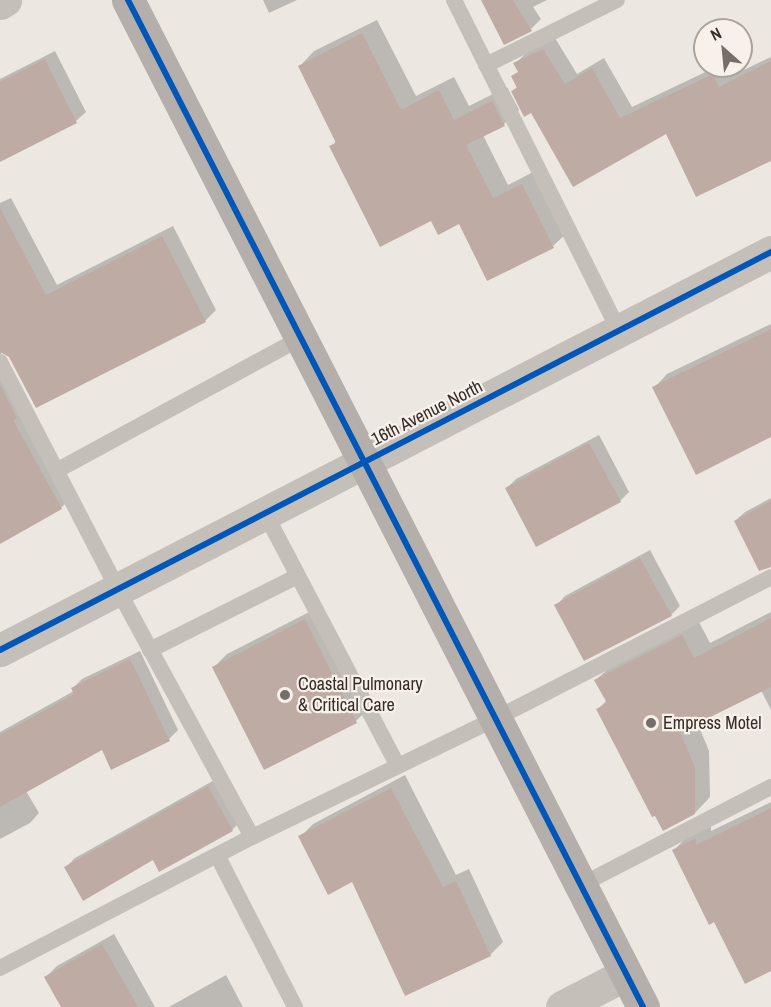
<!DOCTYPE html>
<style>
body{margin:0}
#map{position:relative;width:771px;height:1007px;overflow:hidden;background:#ece7e1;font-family:"Archivo Narrow",sans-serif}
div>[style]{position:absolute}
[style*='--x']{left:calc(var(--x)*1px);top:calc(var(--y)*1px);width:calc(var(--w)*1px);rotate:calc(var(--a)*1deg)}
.shadow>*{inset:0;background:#0003}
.building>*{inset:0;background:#beaca4}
.service>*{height:16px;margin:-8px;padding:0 8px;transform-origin:8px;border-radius:8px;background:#c5bfba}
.minor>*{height:33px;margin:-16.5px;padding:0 16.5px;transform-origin:16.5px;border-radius:16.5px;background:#c5bfba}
.secondary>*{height:33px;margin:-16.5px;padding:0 16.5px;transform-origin:16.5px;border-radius:16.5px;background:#b5afab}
.cycleway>*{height:6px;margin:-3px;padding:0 3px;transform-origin:3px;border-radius:3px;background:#0057b8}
.dots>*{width:16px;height:16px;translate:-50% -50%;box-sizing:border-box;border:3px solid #f8f1e9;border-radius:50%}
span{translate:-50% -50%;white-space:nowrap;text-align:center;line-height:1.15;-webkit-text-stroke:4.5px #f8f1e9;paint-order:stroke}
.street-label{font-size:18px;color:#352d29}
.poi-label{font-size:18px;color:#352d29}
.left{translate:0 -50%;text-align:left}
.north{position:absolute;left:693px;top:18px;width:60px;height:60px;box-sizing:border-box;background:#f8f1e9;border:2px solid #aaa39c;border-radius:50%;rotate:333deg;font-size:16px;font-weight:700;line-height:24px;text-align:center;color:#352d29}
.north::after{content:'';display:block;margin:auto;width:21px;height:27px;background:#756e69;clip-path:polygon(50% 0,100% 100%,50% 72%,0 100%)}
</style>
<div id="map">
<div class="shadow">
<div style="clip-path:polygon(263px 0,297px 0,269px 13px)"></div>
<div style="clip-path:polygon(483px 0,547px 0,533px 7px,541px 19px,531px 29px)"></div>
<div style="clip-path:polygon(377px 20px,416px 96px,454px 77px,469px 106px,507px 87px,519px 110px,504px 124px,483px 135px,508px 185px,537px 170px,568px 232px,553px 246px,460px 222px,431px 219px,331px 147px,337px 140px,300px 66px,314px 51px)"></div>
<div style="clip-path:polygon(555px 38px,577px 74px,604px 58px,632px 107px,718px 66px,726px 66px,731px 76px,771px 57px,771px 159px,666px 132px,532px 111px,513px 91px,518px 86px,513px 77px,519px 71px,515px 64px,527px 52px)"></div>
<div style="clip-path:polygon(55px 51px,86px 112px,76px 121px,7px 157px,0 144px,0 79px)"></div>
<div style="clip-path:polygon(11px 198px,57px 285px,173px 226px,216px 310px,205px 321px,10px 356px,1px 350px,1px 355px,72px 497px,61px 508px,0 542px,0 203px)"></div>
<div style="clip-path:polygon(771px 324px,771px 436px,654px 388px,667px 374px)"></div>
<div style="clip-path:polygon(599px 435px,629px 492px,620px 501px,507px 488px,516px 479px)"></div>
<div style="clip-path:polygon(771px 498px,771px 547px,735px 521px,745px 512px)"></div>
<div style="clip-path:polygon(650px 550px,680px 606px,671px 615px,556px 606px,565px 596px)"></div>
<div style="clip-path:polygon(319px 607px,369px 708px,356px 721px,265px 768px,214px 667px,227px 654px)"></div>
<div style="clip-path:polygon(771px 612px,771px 710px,761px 690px,697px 722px,709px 751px,710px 797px,695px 813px,598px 709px,607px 700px,596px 680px,612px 665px,698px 620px,710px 643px)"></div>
<div style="clip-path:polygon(140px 651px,178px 730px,169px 739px,103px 748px,26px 791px,39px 813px,30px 823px,0 839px,0 732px,74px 691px,73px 688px,82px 679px)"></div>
<div style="clip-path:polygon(405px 775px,456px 875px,469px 869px,503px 942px,490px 955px,300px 837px,313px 824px)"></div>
<div style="clip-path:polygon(218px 778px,241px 821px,232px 830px,153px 858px,66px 867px,75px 858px)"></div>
<div style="clip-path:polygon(771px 802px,771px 969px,715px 920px,674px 850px,689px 835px,711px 824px,711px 831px)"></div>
<div style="clip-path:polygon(114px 934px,155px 1007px,63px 1007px,46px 977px,57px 966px)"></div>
<div style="clip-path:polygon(226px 975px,243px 1007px,169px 1007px)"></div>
</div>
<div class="building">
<div style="clip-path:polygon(481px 0,513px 0,532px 31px,504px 45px)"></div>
<div style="clip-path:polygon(362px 33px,401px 110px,439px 90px,454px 120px,492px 101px,505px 126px,466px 145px,493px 198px,522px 184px,554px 248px,487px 281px,459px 224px,438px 235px,431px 221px,380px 247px,329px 146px,336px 143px,298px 66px)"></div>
<div style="clip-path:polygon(543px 49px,565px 84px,592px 68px,620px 118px,713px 74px,719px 87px,771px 61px,771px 161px,696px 197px,666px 134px,573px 187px,531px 113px,524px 117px,511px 91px,517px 88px,511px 76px,518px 72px,513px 63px)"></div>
<div style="clip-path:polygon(45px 59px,77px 123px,0 162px,0 82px)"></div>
<div style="clip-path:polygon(0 208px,46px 295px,162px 236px,206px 322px,36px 408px,9px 357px,0 352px)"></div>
<div style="clip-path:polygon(771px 329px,771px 437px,696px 475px,652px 387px)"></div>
<div style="clip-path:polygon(0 385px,17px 418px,13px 420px,62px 509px,0 544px)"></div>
<div style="clip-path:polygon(589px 443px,621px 502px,536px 547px,505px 488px)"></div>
<div style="clip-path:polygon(771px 501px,771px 567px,759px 571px,734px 521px)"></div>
<div style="clip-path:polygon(640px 558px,672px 616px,584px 661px,554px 605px)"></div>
<div style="clip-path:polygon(771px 618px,771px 687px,680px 732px,695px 767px,695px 814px,663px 831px,655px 816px,652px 817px,596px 709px,607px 703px,594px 680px,682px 635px,694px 658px)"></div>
<div style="clip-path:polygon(305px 619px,357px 723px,264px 770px,212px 667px)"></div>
<div style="clip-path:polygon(130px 659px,170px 741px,111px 770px,102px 750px,0 807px,0 735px,74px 694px,71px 688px)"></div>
<div style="clip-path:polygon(208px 786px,233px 831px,159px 872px,153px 860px,83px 901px,64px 867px)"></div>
<div style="clip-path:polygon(391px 788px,443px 887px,456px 881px,491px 956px,405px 996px,352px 882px,328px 895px,298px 836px)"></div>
<div style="clip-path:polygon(771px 808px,771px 971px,745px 984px,714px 922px,709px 925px,672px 850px,696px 838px,696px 845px)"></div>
<div style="clip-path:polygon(102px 944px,138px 1007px,61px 1007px,44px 977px)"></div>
</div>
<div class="service">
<div style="--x:454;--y:0;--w:370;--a:63.5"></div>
<div style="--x:486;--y:65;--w:146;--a:-26.4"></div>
<div style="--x:0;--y:362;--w:257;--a:62.6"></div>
<div style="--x:118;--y:590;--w:281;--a:61.5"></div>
<div style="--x:56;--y:471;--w:279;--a:-28.5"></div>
<div style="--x:265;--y:513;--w:286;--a:62.3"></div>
<div style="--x:150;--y:650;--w:165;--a:-26.6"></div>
<div style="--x:217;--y:855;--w:171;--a:62.8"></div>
<div style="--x:581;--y:885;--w:214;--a:-27.3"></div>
<div style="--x:0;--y:968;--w:284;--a:-27.5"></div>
<div style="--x:252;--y:837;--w:270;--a:-25.9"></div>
<div style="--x:495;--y:719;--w:310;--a:-27.2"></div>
</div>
<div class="minor">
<div style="--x:0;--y:3;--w:6;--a:-31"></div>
<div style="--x:0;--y:650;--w:868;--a:-27.3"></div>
<div style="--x:562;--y:1007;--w:72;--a:-27.3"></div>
</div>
<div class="secondary">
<div style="--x:128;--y:0;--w:1131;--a:62.91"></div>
</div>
<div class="cycleway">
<div style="--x:128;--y:0;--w:1131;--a:62.91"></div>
<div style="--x:0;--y:650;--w:868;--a:-27.3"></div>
</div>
<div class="dots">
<div style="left:285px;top:695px;background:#756e69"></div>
<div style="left:651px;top:723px;background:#756e69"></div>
</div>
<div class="street-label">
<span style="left:427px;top:413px;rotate:-27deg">16th Avenue North</span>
</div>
<div class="poi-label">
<span class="left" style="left:298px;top:695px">Coastal Pulmonary<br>&amp; Critical Care</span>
<span class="left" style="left:663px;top:723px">Empress Motel</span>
</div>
<div class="north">N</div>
</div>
